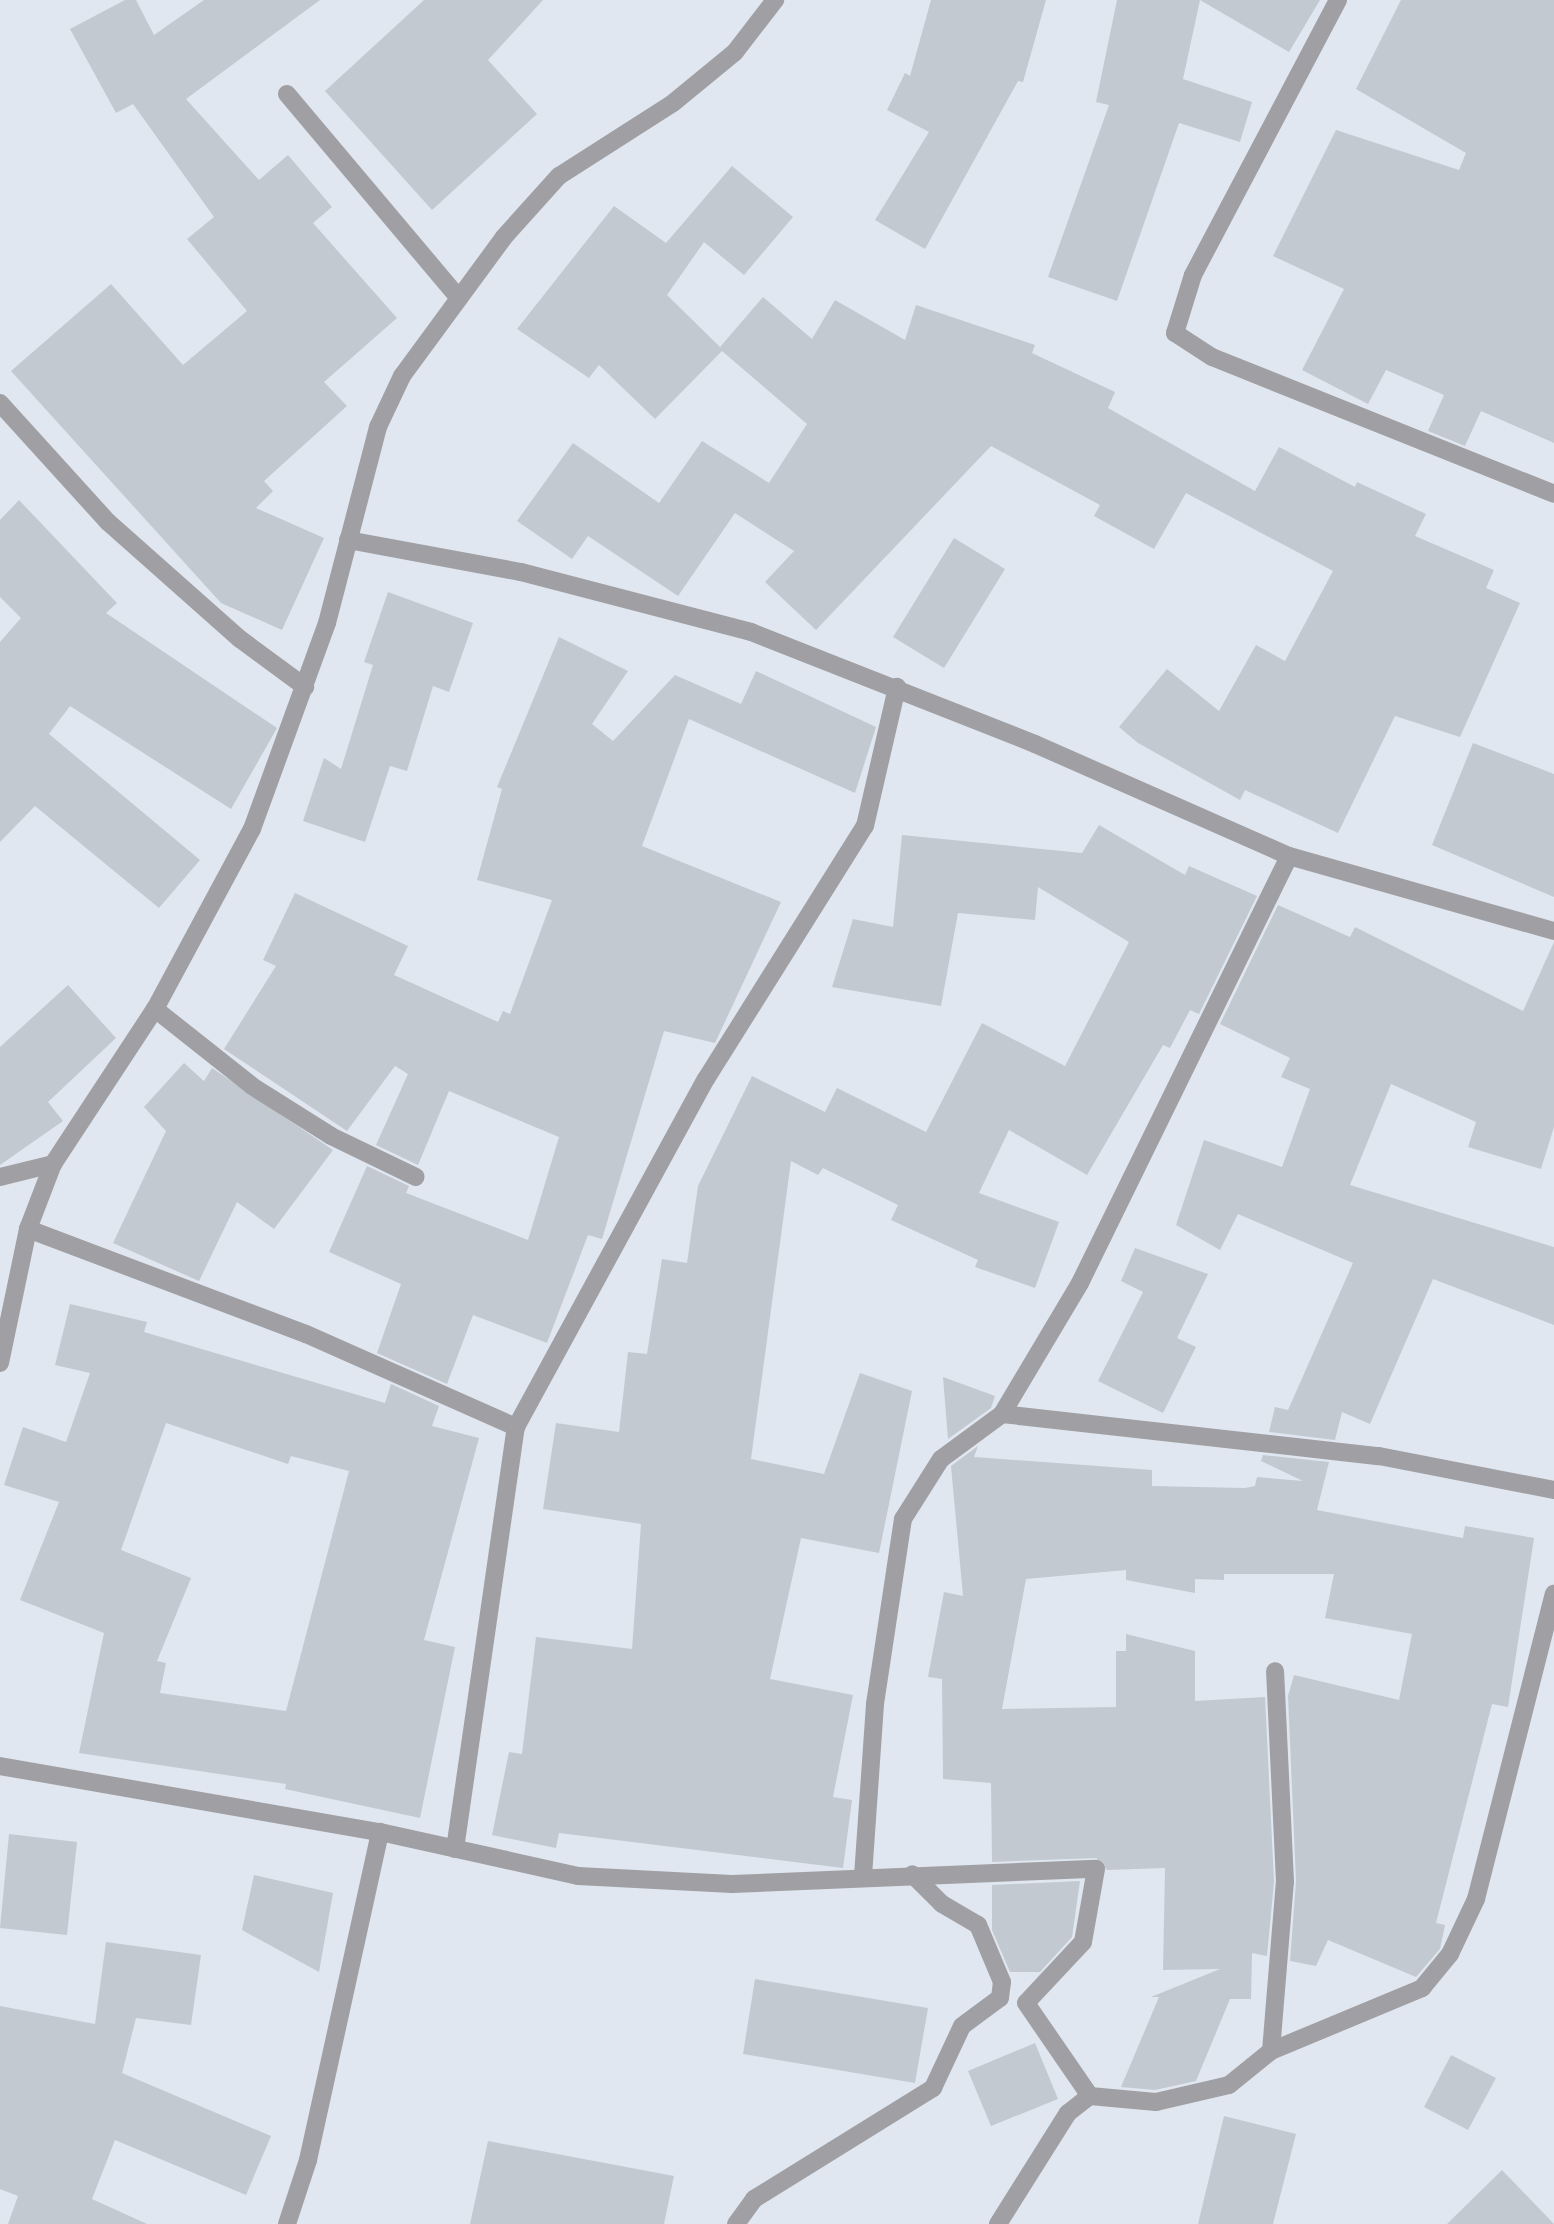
<!DOCTYPE html>
<style>
body{margin:0}
#map{position:relative;width:1554px;height:2224px;overflow:hidden;background:#e1e7f0;font-family:Inter,sans-serif}
div>[style]{position:absolute}
[style*='--x']{left:calc(var(--x)*1px);top:calc(var(--y)*1px);width:calc(var(--w)*1px);rotate:calc(var(--a)*1deg)}
.building>*{inset:0;background:#c2c9d1}
.minor>*{height:18px;margin:-9px;padding:0 9px;transform-origin:9px;border-radius:9px;background:#a0a0a4}
span{translate:-50% -50%;white-space:nowrap;text-align:center;line-height:1.15;-webkit-text-stroke:5px #fff;paint-order:stroke}
</style>
<div id="map">
<div class="building">
<div style="clip-path:polygon(125px 0,136px 0,154px 35px,204px 0,320px 0,186px 99px,259px 180px,288px 155px,332px 207px,313px 223px,397px 318px,324px 382px,347px 406px,264px 481px,273px 491px,256px 508px,324px 538px,282px 630px,221px 603px,11px 371px,111px 284px,183px 365px,247px 311px,187px 239px,214px 217px,133px 104px,116px 113px,70px 29px)"></div>
<div style="clip-path:polygon(424px 0,543px 0,488px 60px,537px 114px,432px 210px,325px 91px)"></div>
<div style="clip-path:polygon(931px 0,1046px 0,1023px 82px,1018px 81px,925px 249px,875px 220px,929px 132px,887px 110px,905px 73px,910px 76px)"></div>
<div style="clip-path:polygon(1117px 0,1320px 0,1289px 52px,1200px 0,1183px 79px,1252px 102px,1240px 142px,1179px 123px,1117px 301px,1048px 277px,1109px 105px,1096px 102px)"></div>
<div style="clip-path:polygon(1401px 0,1554px 0,1554px 443px,1481px 411px,1465px 446px,1428px 431px,1444px 395px,1386px 370px,1368px 404px,1302px 370px,1344px 289px,1273px 256px,1336px 130px,1459px 170px,1466px 153px,1356px 89px)"></div>
<div style="clip-path:polygon(732px 166px,793px 217px,744px 275px,704px 242px,667px 295px,720px 347px,763px 297px,812px 339px,835px 300px,905px 340px,916px 305px,1035px 345px,1032px 353px,1115px 392px,1108px 408px,1255px 491px,1279px 447px,1355px 487px,1357px 482px,1426px 514px,1415px 536px,1494px 570px,1486px 588px,1520px 603px,1460px 737px,1395px 716px,1338px 833px,1245px 790px,1240px 800px,1138px 743px,1119px 727px,1167px 669px,1219px 711px,1256px 645px,1285px 661px,1333px 571px,1186px 493px,1154px 549px,1094px 516px,1100px 505px,991px 446px,816px 630px,765px 582px,794px 551px,735px 513px,678px 596px,588px 536px,572px 559px,517px 521px,573px 443px,659px 503px,702px 441px,769px 483px,807px 424px,722px 351px,655px 419px,599px 365px,589px 378px,517px 329px,614px 206px,666px 243px)"></div>
<div style="clip-path:polygon(19px 500px,117px 603px,106px 613px,277px 728px,231px 809px,70px 706px,49px 734px,200px 860px,159px 908px,35px 806px,0 842px,0 642px,21px 618px,0 597px,0 520px)"></div>
<div style="clip-path:polygon(954px 538px,1005px 569px,944px 668px,893px 637px)"></div>
<div style="clip-path:polygon(388px 592px,473px 623px,449px 692px,433px 686px,407px 771px,390px 766px,365px 842px,303px 821px,324px 758px,341px 769px,373px 665px,364px 662px)"></div>
<div style="clip-path:polygon(559px 637px,628px 671px,592px 724px,613px 741px,675px 675px,741px 704px,756px 671px,876px 727px,855px 793px,689px 719px,642px 846px,781px 902px,715px 1043px,664px 1031px,602px 1239px,588px 1235px,547px 1343px,473px 1315px,447px 1384px,377px 1353px,401px 1284px,329px 1252px,367px 1166px,409px 1186px,406px 1193px,528px 1240px,559px 1137px,449px 1091px,418px 1165px,376px 1145px,408px 1074px,395px 1066px,347px 1131px,224px 1049px,276px 966px,263px 960px,295px 893px,408px 946px,394px 975px,498px 1022px,503px 1011px,510px 1014px,552px 900px,477px 880px,502px 789px,497px 787px)"></div>
<div style="clip-path:polygon(1473px 743px,1554px 774px,1554px 897px,1432px 845px)"></div>
<div style="clip-path:polygon(1099px 825px,1185px 875px,1189px 866px,1257px 896px,1199px 1014px,1190px 1010px,1170px 1048px,1163px 1045px,1087px 1175px,1009px 1130px,979px 1193px,1059px 1222px,1035px 1288px,975px 1267px,978px 1260px,891px 1220px,898px 1205px,823px 1168px,818px 1175px,791px 1161px,751px 1459px,824px 1474px,860px 1373px,912px 1391px,879px 1553px,801px 1538px,770px 1679px,853px 1695px,833px 1797px,852px 1800px,843px 1868px,559px 1833px,556px 1848px,492px 1835px,509px 1752px,522px 1754px,536px 1637px,632px 1649px,641px 1524px,543px 1509px,556px 1423px,619px 1432px,628px 1352px,647px 1354px,662px 1259px,687px 1263px,698px 1186px,752px 1076px,825px 1112px,837px 1088px,926px 1132px,982px 1023px,1065px 1066px,1129px 942px,1038px 887px,1035px 920px,958px 913px,941px 1006px,832px 987px,853px 919px,893px 927px,902px 835px,1082px 853px)"></div>
<div style="clip-path:polygon(1278px 905px,1350px 937px,1355px 927px,1523px 1011px,1554px 942px,1554px 1127px,1541px 1169px,1468px 1147px,1476px 1122px,1391px 1084px,1350px 1185px,1554px 1247px,1554px 1325px,1433px 1279px,1370px 1424px,1342px 1412px,1335px 1440px,1269px 1432px,1275px 1407px,1288px 1410px,1353px 1263px,1238px 1214px,1220px 1250px,1176px 1225px,1204px 1140px,1282px 1167px,1310px 1089px,1281px 1077px,1290px 1058px,1220px 1024px)"></div>
<div style="clip-path:polygon(68px 985px,116px 1038px,48px 1102px,63px 1121px,0 1165px,0 1047px)"></div>
<div style="clip-path:polygon(184px 1063px,204px 1081px,212px 1068px,333px 1150px,274px 1229px,237px 1202px,199px 1281px,113px 1243px,166px 1131px,144px 1107px)"></div>
<div style="clip-path:polygon(1135px 1248px,1208px 1274px,1177px 1338px,1196px 1347px,1163px 1413px,1098px 1381px,1143px 1292px,1121px 1281px)"></div>
<div style="clip-path:polygon(evenodd,70px 1304px,147px 1322px,144px 1332px,385px 1403px,391px 1384px,439px 1406px,432px 1426px,479px 1438px,424px 1640px,455px 1647px,420px 1818px,285px 1789px,286px 1784px,79px 1753px,104px 1633px,20px 1600px,59px 1502px,4px 1485px,23px 1427px,66px 1442px,90px 1373px,55px 1365px,70px 1304px,166px 1423px,288px 1464px,291px 1456px,349px 1471px,286px 1711px,160px 1693px,166px 1663px,157px 1661px,191px 1578px,121px 1550px,166px 1423px)"></div>
<div style="clip-path:polygon(943px 1377px,995px 1396px,991px 1408px,948px 1439px)"></div>
<div style="clip-path:polygon(978px 1446px,974px 1457px,1152px 1470px,1152px 1486px,1245px 1488px,1255px 1486px,1257px 1477px,1303px 1481px,1261px 1461px,1263px 1455px,1329px 1462px,1317px 1510px,1463px 1538px,1465px 1526px,1534px 1538px,1508px 1707px,1492px 1704px,1436px 1923px,1445px 1925px,1440px 1949px,1416px 1977px,1328px 1940px,1316px 1966px,1290px 1961px,1296px 1881px,1288px 1696px,1294px 1675px,1399px 1700px,1412px 1634px,1325px 1618px,1334px 1574px,1224px 1574px,1224px 1580px,1195px 1579px,1195px 1593px,1126px 1580px,1126px 1570px,1026px 1579px,1002px 1709px,1116px 1707px,1116px 1651px,1126px 1651px,1126px 1634px,1195px 1651px,1195px 1701px,1265px 1697px,1274px 1882px,1267px 1956px,1252px 1953px,1251px 1999px,1230px 1999px,1196px 2081px,1155px 2090px,1121px 2087px,1159px 1997px,1151px 1997px,1220px 1969px,1163px 1970px,1165px 1868px,1107px 1870px,1096px 1858px,992px 1862px,991px 1783px,943px 1779px,942px 1679px,928px 1677px,944px 1592px,963px 1596px,951px 1466px)"></div>
<div style="clip-path:polygon(9px 1834px,77px 1842px,67px 1935px,0 1928px)"></div>
<div style="clip-path:polygon(254px 1875px,333px 1893px,319px 1972px,242px 1930px)"></div>
<div style="clip-path:polygon(1080px 1881px,1072px 1937px,1040px 1972px,1010px 1972px,992px 1930px,992px 1885px)"></div>
<div style="clip-path:polygon(106px 1942px,201px 1955px,191px 2025px,136px 2018px,122px 2073px,271px 2136px,246px 2195px,115px 2140px,92px 2199px,147px 2224px,8px 2224px,18px 2196px,0 2189px,0 2006px,95px 2024px)"></div>
<div style="clip-path:polygon(755px 1979px,928px 2008px,915px 2083px,743px 2054px)"></div>
<div style="clip-path:polygon(1035px 2043px,1058px 2099px,991px 2126px,968px 2071px)"></div>
<div style="clip-path:polygon(1451px 2055px,1496px 2078px,1468px 2130px,1424px 2107px)"></div>
<div style="clip-path:polygon(1224px 2116px,1296px 2134px,1273px 2224px,1198px 2224px)"></div>
<div style="clip-path:polygon(488px 2141px,674px 2176px,664px 2224px,470px 2224px)"></div>
<div style="clip-path:polygon(1502px 2170px,1554px 2224px,1447px 2224px)"></div>
</div>
<div class="minor">
<div style="--x:1338;--y:0;--w:311;--a:117.8"></div>
<div style="--x:1193;--y:275;--w:61;--a:107.2"></div>
<div style="--x:1175;--y:333;--w:44;--a:33"></div>
<div style="--x:1212;--y:357;--w:368;--a:21.8"></div>
<div style="--x:287;--y:94;--w:267;--a:49.9"></div>
<div style="--x:0;--y:403;--w:161;--a:47.8"></div>
<div style="--x:108;--y:522;--w:176;--a:41.6"></div>
<div style="--x:240;--y:639;--w:81;--a:36.4"></div>
<div style="--x:348;--y:540;--w:176;--a:10.5"></div>
<div style="--x:521;--y:572;--w:238;--a:14.6"></div>
<div style="--x:751;--y:632;--w:305;--a:21.5"></div>
<div style="--x:1035;--y:744;--w:278;--a:23.8"></div>
<div style="--x:1289;--y:856;--w:275;--a:15.8"></div>
<div style="--x:155;--y:1009;--w:124;--a:38.4"></div>
<div style="--x:252;--y:1086;--w:93;--a:32.3"></div>
<div style="--x:331;--y:1136;--w:94;--a:25.8"></div>
<div style="--x:0;--y:1177;--w:55;--a:-13.8"></div>
<div style="--x:28;--y:1229;--w:297;--a:20.7"></div>
<div style="--x:306;--y:1334;--w:230;--a:23.9"></div>
<div style="--x:0;--y:1363;--w:137;--a:-78.2"></div>
<div style="--x:28;--y:1229;--w:70;--a:-69"></div>
<div style="--x:53;--y:1164;--w:186;--a:-56.7"></div>
<div style="--x:155;--y:1009;--w:204;--a:-61.7"></div>
<div style="--x:252;--y:829;--w:219;--a:-70"></div>
<div style="--x:327;--y:623;--w:203;--a:-75.4"></div>
<div style="--x:378;--y:427;--w:56;--a:-64.8"></div>
<div style="--x:402;--y:376;--w:172;--a:-53.7"></div>
<div style="--x:504;--y:237;--w:82;--a:-48"></div>
<div style="--x:559;--y:176;--w:135;--a:-32.6"></div>
<div style="--x:673;--y:103;--w:80;--a:-39.4"></div>
<div style="--x:735;--y:52;--w:66;--a:-52.4"></div>
<div style="--x:1002;--y:1414;--w:379;--a:6.4"></div>
<div style="--x:1379;--y:1456;--w:178;--a:11"></div>
<div style="--x:0;--y:1766;--w:386;--a:9.9"></div>
<div style="--x:380;--y:1832;--w:203;--a:12.5"></div>
<div style="--x:578;--y:1876;--w:154;--a:3"></div>
<div style="--x:732;--y:1884;--w:364;--a:-2.4"></div>
<div style="--x:1096;--y:1869;--w:74;--a:100.1"></div>
<div style="--x:1083;--y:1942;--w:83;--a:133.1"></div>
<div style="--x:1026;--y:2003;--w:113;--a:55.5"></div>
<div style="--x:455;--y:1849;--w:426;--a:-81.8"></div>
<div style="--x:516;--y:1427;--w:396;--a:-61.4"></div>
<div style="--x:706;--y:1079;--w:299;--a:-57.9"></div>
<div style="--x:865;--y:826;--w:143;--a:-77"></div>
<div style="--x:863;--y:1876;--w:172;--a:-86"></div>
<div style="--x:875;--y:1704;--w:187;--a:-81.4"></div>
<div style="--x:903;--y:1519;--w:71;--a:-57.7"></div>
<div style="--x:941;--y:1459;--w:76;--a:-36.4"></div>
<div style="--x:1002;--y:1414;--w:152;--a:-59.2"></div>
<div style="--x:1080;--y:1283;--w:475;--a:-63.9"></div>
<div style="--x:1271;--y:2051;--w:170;--a:-85.3"></div>
<div style="--x:1285;--y:1882;--w:211;--a:-92.7"></div>
<div style="--x:287;--y:2224;--w:67;--a:-71.8"></div>
<div style="--x:308;--y:2160;--w:336;--a:-77.6"></div>
<div style="--x:736;--y:2224;--w:31;--a:-54"></div>
<div style="--x:754;--y:2199;--w:211;--a:-31.8"></div>
<div style="--x:933;--y:2088;--w:68;--a:-64.9"></div>
<div style="--x:962;--y:2026;--w:47;--a:-36.4"></div>
<div style="--x:1000;--y:1998;--w:16;--a:-83"></div>
<div style="--x:1002;--y:1982;--w:62;--a:-112.8"></div>
<div style="--x:978;--y:1925;--w:42;--a:-149.7"></div>
<div style="--x:942;--y:1904;--w:42;--a:-135"></div>
<div style="--x:998;--y:2224;--w:131;--a:-57.8"></div>
<div style="--x:1068;--y:2113;--w:28;--a:-38"></div>
<div style="--x:1090;--y:2096;--w:66;--a:5.2"></div>
<div style="--x:1156;--y:2102;--w:75;--a:-13.1"></div>
<div style="--x:1229;--y:2085;--w:54;--a:-39"></div>
<div style="--x:1271;--y:2051;--w:164;--a:-22.6"></div>
<div style="--x:1422;--y:1988;--w:44;--a:-50.5"></div>
<div style="--x:1450;--y:1954;--w:61;--a:-64.7"></div>
<div style="--x:1476;--y:1899;--w:315;--a:-75.7"></div>
</div>
</div>
